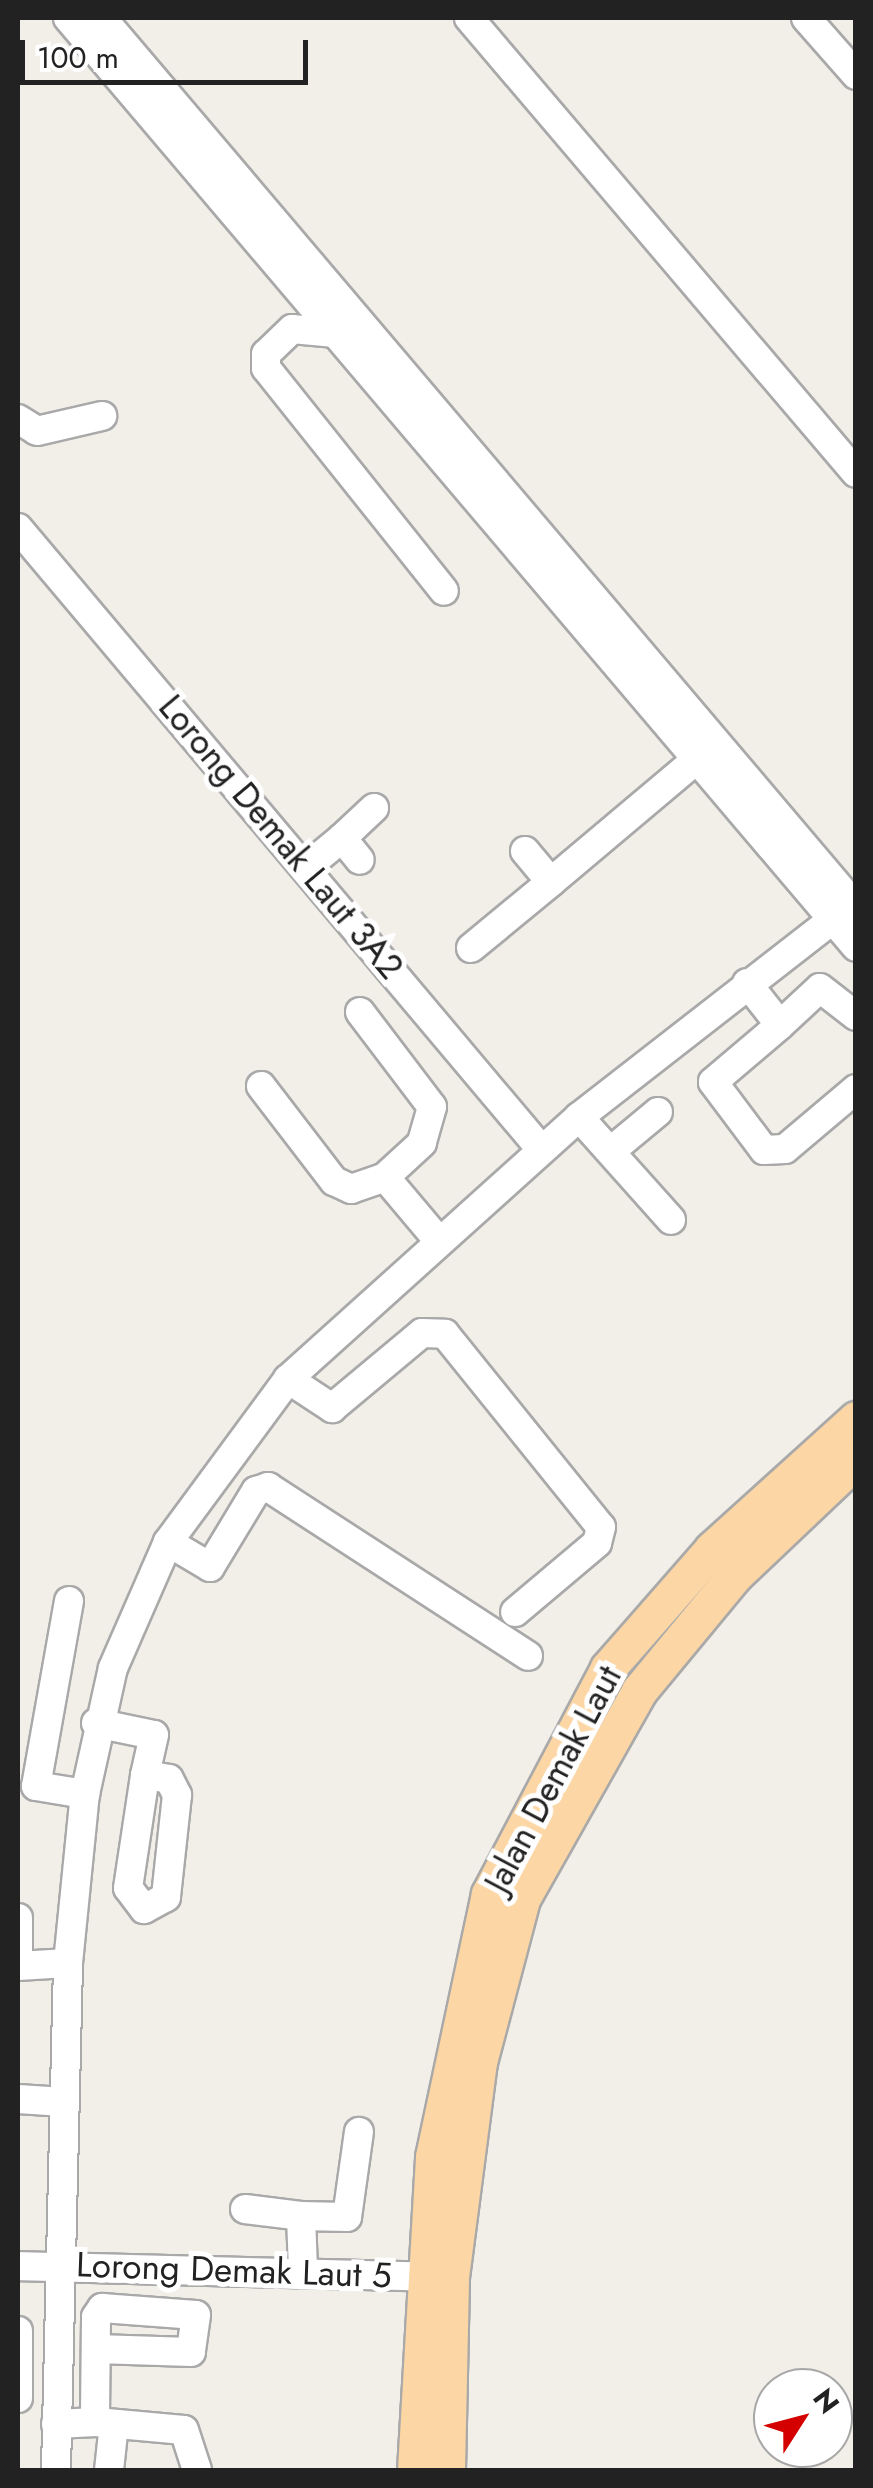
<!DOCTYPE html>
<style>
body{margin:0}
#map{position:relative;width:873px;height:2488px;overflow:hidden;background:#f2efe9;font-family:Jost,sans-serif}
div>[style]{position:absolute}
[style*='--x']{left:calc(var(--x)*1px);top:calc(var(--y)*1px);width:calc(var(--w)*1px);rotate:calc(var(--a)*1deg)}
.roads{filter:drop-shadow(2px 0 #a9a9a9) drop-shadow(-2px 0 #a9a9a9) drop-shadow(0 2px #a9a9a9) drop-shadow(0 -2px #a9a9a9)}
.minor>*{height:28px;margin:-14px;padding:0 14px;transform-origin:14px;border-radius:14px;background:#fff}
.major>*{height:35px;margin:-17.5px;padding:0 17.5px;transform-origin:17.5px;border-radius:17.5px;background:#fcd6a4}
span{translate:-50% -50%;white-space:nowrap;text-align:center;line-height:1.15;-webkit-text-stroke:10px #fff;paint-order:stroke}
.street-label{font-size:35px;color:#222}
.frame{position:absolute;inset:0;border:20px solid #222;pointer-events:none}
.north{position:absolute;left:753px;top:2368px;width:100px;height:100px;box-sizing:border-box;background:#fff;border:2px solid #a7a7a7;border-radius:50%;rotate:54deg;font-size:28px;font-weight:700;line-height:40px;text-align:center;color:#222}
.north::after{content:'';display:block;margin:auto;width:35px;height:45px;background:#d40000;clip-path:polygon(50% 0,100% 100%,50% 72%,0 100%)}
.scale{position:absolute;left:20px;top:40px;width:288px;height:45px;box-sizing:border-box;border:5px solid #222;border-top:0;padding-left:12px;font-size:30px;line-height:35px;white-space:nowrap;color:#222;-webkit-text-stroke:8px #fff;paint-order:stroke}
</style>
<div id="map">
<div class="roads">
<div class="minor">
<div style="--x:68;--y:18;--w:1218;--a:49.69"></div>
<div style="--x:102;--y:18;--w:1166;--a:49.7"></div>
<div style="--x:469;--y:18;--w:597;--a:49.62"></div>
<div style="--x:806;--y:18;--w:76;--a:48.7"></div>
<div style="--x:335;--y:333;--w:43;--a:-174.7"></div>
<div style="--x:292;--y:329;--w:36;--a:136"></div>
<div style="--x:266;--y:354;--w:14;--a:90"></div>
<div style="--x:266;--y:368;--w:285;--a:51.4"></div>
<div style="--x:18;--y:419;--w:22;--a:32"></div>
<div style="--x:37;--y:431;--w:67;--a:-13"></div>
<div style="--x:18;--y:528;--w:812;--a:49.9"></div>
<div style="--x:342;--y:838;--w:44;--a:-43.2"></div>
<div style="--x:525;--y:851;--w:40;--a:50"></div>
<div style="--x:551;--y:882;--w:189;--a:-40.1"></div>
<div style="--x:308;--y:866;--w:44;--a:-39.5"></div>
<div style="--x:342;--y:838;--w:28;--a:51"></div>
<div style="--x:471;--y:948;--w:104;--a:-39.5"></div>
<div style="--x:747;--y:983;--w:53;--a:51.8"></div>
<div style="--x:780;--y:1025;--w:54;--a:-42.8"></div>
<div style="--x:820;--y:988;--w:46;--a:37.9"></div>
<div style="--x:360;--y:1012;--w:119;--a:52.8"></div>
<div style="--x:432;--y:1107;--w:37;--a:106"></div>
<div style="--x:422;--y:1143;--w:50;--a:137.4"></div>
<div style="--x:780;--y:1025;--w:88;--a:139.6"></div>
<div style="--x:713;--y:1082;--w:85;--a:53.1"></div>
<div style="--x:764;--y:1150;--w:21;--a:-3"></div>
<div style="--x:785;--y:1149;--w:93;--a:-40.2"></div>
<div style="--x:261;--y:1086;--w:120;--a:52.5"></div>
<div style="--x:334;--y:1181;--w:19;--a:25"></div>
<div style="--x:351;--y:1189;--w:36;--a:-19"></div>
<div style="--x:385;--y:1177;--w:82;--a:49.9"></div>
<div style="--x:579;--y:1117;--w:138;--a:48.2"></div>
<div style="--x:611;--y:1151;--w:61;--a:-39.7"></div>
<div style="--x:288;--y:1379;--w:53;--a:33.4"></div>
<div style="--x:332;--y:1408;--w:117;--a:-39.8"></div>
<div style="--x:422;--y:1333;--w:23;--a:2"></div>
<div style="--x:445;--y:1334;--w:248;--a:51.1"></div>
<div style="--x:601;--y:1527;--w:16;--a:104"></div>
<div style="--x:597;--y:1543;--w:107;--a:139.9"></div>
<div style="--x:168;--y:1542;--w:49;--a:30.8"></div>
<div style="--x:210;--y:1567;--w:89;--a:-58.8"></div>
<div style="--x:256;--y:1491;--w:13;--a:-18"></div>
<div style="--x:268;--y:1487;--w:310;--a:33"></div>
<div style="--x:69;--y:1601;--w:188;--a:100.1"></div>
<div style="--x:36;--y:1786;--w:50;--a:9.3"></div>
<div style="--x:96;--y:1723;--w:59;--a:11.7"></div>
<div style="--x:154;--y:1735;--w:41;--a:102.7"></div>
<div style="--x:145;--y:1775;--w:24;--a:9"></div>
<div style="--x:169;--y:1779;--w:18;--a:63"></div>
<div style="--x:177;--y:1795;--w:103;--a:96.2"></div>
<div style="--x:166;--y:1897;--w:25;--a:151"></div>
<div style="--x:144;--y:1909;--w:26;--a:-127"></div>
<div style="--x:128;--y:1888;--w:114;--a:-81.4"></div>
<div style="--x:18;--y:1966;--w:50;--a:-3.4"></div>
<div style="--x:18;--y:1966;--w:48;--a:-90"></div>
<div style="--x:18;--y:2099;--w:46;--a:3.7"></div>
<div style="--x:245;--y:2209;--w:56;--a:7.1"></div>
<div style="--x:301;--y:2216;--w:55;--a:87.9"></div>
<div style="--x:301;--y:2216;--w:46;--a:1.2"></div>
<div style="--x:347;--y:2217;--w:86;--a:-82"></div>
<div style="--x:18;--y:2266;--w:428;--a:1.5"></div>
<div style="--x:18;--y:2331;--w:67;--a:90"></div>
<div style="--x:96;--y:2422;--w:88;--a:5.2"></div>
<div style="--x:184;--y:2430;--w:42;--a:72"></div>
<div style="--x:56;--y:2424;--w:40;--a:-2.9"></div>
<div style="--x:96;--y:2422;--w:7;--a:-98"></div>
<div style="--x:95;--y:2415;--w:98;--a:-89.4"></div>
<div style="--x:96;--y:2317;--w:11;--a:-56"></div>
<div style="--x:102;--y:2308;--w:94;--a:4.3"></div>
<div style="--x:196;--y:2315;--w:37;--a:98"></div>
<div style="--x:191;--y:2352;--w:95;--a:-178.2"></div>
<div style="--x:56;--y:2470;--w:507;--a:-88.64"></div>
<div style="--x:68;--y:1963;--w:170;--a:-84.3"></div>
<div style="--x:85;--y:1794;--w:129;--a:-77.5"></div>
<div style="--x:113;--y:1668;--w:137;--a:-66.4"></div>
<div style="--x:168;--y:1542;--w:202;--a:-53.6"></div>
<div style="--x:288;--y:1379;--w:392;--a:-42"></div>
<div style="--x:579;--y:1117;--w:351;--a:-37.9"></div>
<div style="--x:109;--y:2470;--w:46;--a:-83.8"></div>
</div>
<div class="major">
<div style="--x:415;--y:2470;--w:314;--a:-86.7"></div>
<div style="--x:433;--y:2157;--w:269;--a:-78"></div>
<div style="--x:489;--y:1894;--w:255;--a:-62.2"></div>
<div style="--x:608;--y:1668;--w:158;--a:-48.8"></div>
<div style="--x:712;--y:1549;--w:194;--a:-42.1"></div>
<div style="--x:447;--y:2470;--w:193;--a:-88.8"></div>
<div style="--x:451;--y:2277;--w:217;--a:-82.6"></div>
<div style="--x:479;--y:2062;--w:169;--a:-75.2"></div>
<div style="--x:522;--y:1899;--w:239;--a:-60.6"></div>
<div style="--x:639;--y:1691;--w:151;--a:-50.4"></div>
<div style="--x:735;--y:1575;--w:167;--a:-43.5"></div>
</div>
</div>
<div class="street-label">
<span style="left:281px;top:837px;rotate:50deg">Lorong Demak Laut 3A2</span>
<span style="left:553px;top:1779px;rotate:-62deg">Jalan Demak Laut</span>
<span style="left:234px;top:2270px;rotate:2deg">Lorong Demak Laut 5</span>
</div>
<div class="frame"></div>
<div class="north">N</div>
<div class="scale">100 m</div>
</div>
